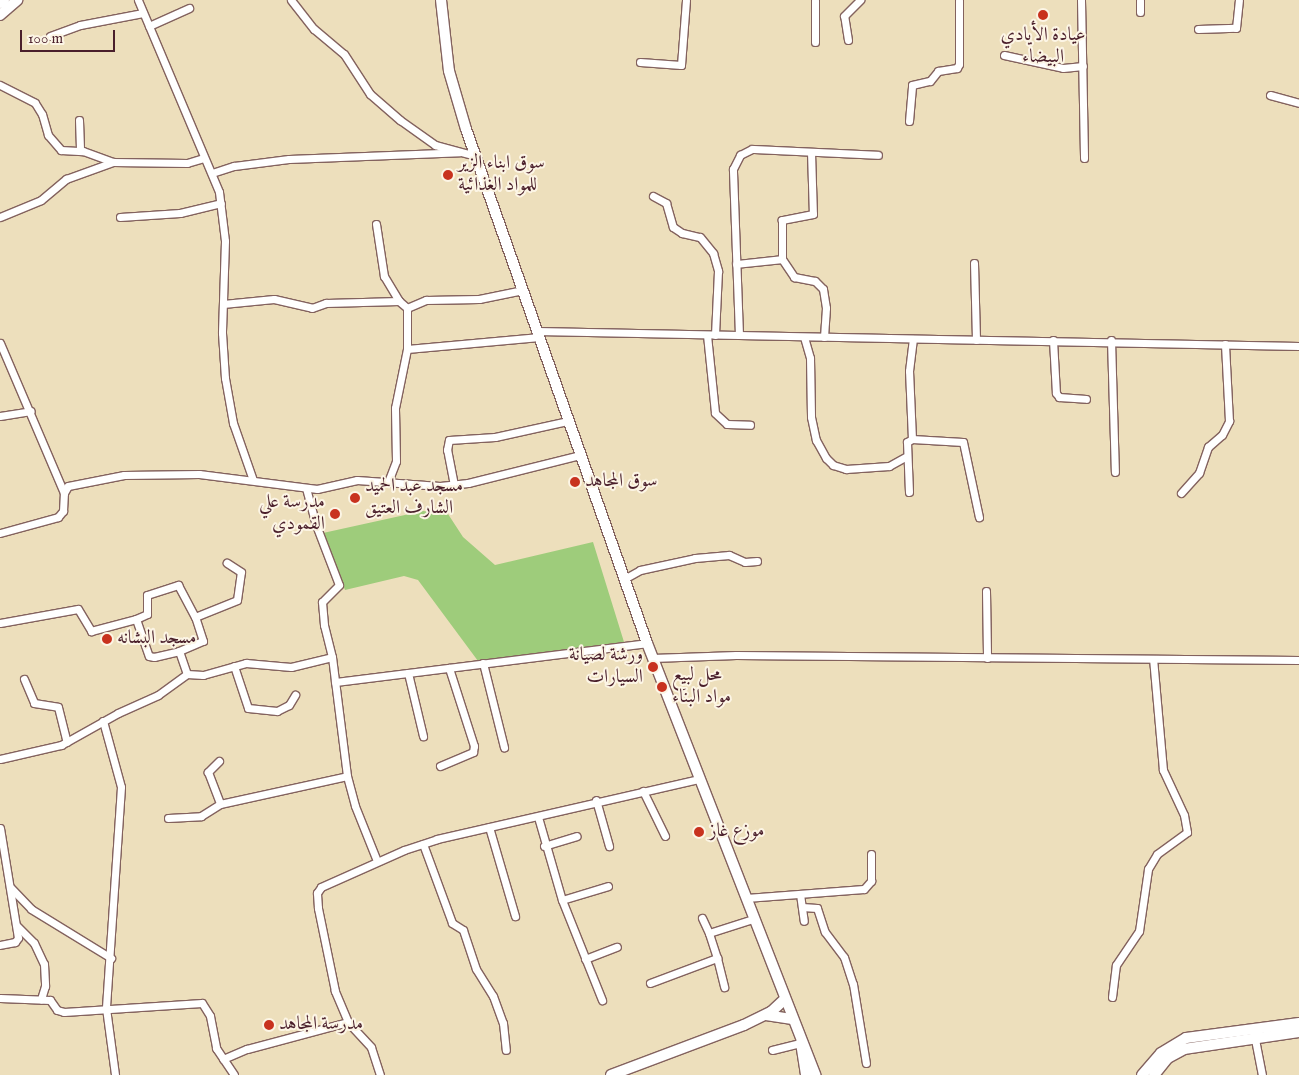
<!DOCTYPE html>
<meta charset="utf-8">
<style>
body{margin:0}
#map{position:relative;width:1299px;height:1075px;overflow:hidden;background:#eddfbc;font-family:"IM FELL English",Amiri,serif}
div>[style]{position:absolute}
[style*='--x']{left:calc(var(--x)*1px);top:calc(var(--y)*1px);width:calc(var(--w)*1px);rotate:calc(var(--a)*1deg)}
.green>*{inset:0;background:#9ecc7b}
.roads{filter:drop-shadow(1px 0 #83625e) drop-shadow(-1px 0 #83625e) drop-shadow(0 1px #83625e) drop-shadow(0 -1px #83625e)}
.street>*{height:7px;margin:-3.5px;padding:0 3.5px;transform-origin:3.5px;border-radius:3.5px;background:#fff}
.secondary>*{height:10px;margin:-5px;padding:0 5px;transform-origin:5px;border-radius:5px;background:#fff}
.dots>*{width:14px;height:14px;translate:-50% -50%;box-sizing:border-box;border:2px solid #fcf5e5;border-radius:50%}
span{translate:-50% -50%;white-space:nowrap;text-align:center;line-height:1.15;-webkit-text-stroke:4px #fcf5e5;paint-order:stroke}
.poi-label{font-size:19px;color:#4a1f2b}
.left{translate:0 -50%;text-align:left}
.right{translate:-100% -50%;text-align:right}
.scale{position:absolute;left:20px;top:30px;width:95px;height:22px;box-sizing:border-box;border:2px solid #4a1f2b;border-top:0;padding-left:6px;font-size:15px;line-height:18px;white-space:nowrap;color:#4a1f2b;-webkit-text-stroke:4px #fcf5e5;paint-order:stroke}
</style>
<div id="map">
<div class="green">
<div style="clip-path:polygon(423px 511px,448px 514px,463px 537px,495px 565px,593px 542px,624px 642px,478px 661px,418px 580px,404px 576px,345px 590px,323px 533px)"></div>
</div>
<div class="roads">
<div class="street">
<div style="--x:138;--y:0;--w:208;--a:67.1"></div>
<div style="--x:219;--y:192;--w:49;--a:83"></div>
<div style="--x:225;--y:241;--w:92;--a:91.9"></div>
<div style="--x:222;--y:333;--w:45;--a:86.2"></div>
<div style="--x:225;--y:378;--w:46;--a:79.9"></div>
<div style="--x:233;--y:423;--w:60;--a:70.7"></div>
<div style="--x:291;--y:0;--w:37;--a:52"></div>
<div style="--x:314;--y:29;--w:39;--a:40"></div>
<div style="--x:344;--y:54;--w:48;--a:57"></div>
<div style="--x:370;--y:94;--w:40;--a:41"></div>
<div style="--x:400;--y:120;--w:43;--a:35.5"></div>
<div style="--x:435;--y:145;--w:42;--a:15"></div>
<div style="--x:815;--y:0;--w:42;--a:90"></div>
<div style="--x:1081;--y:0;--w:158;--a:88.9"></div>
<div style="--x:1140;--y:12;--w:12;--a:-90"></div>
<div style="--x:149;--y:26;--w:44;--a:-24.2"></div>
<div style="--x:1198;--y:29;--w:38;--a:-2"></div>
<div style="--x:1236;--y:28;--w:28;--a:-84"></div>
<div style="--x:50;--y:36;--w:32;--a:-20"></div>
<div style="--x:80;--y:25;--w:64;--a:-10.8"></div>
<div style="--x:848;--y:40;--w:24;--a:-99"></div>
<div style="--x:844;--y:16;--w:23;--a:-45"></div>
<div style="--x:1004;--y:55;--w:60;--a:12.4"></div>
<div style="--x:1063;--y:68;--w:20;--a:-6"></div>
<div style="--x:640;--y:62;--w:41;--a:4.2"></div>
<div style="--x:681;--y:65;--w:65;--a:-85.6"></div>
<div style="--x:0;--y:85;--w:39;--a:27"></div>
<div style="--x:35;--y:103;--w:13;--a:58"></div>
<div style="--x:42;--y:114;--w:22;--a:74"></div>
<div style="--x:48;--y:135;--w:20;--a:49"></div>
<div style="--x:61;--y:150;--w:22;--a:3"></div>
<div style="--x:83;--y:151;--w:32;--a:20"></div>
<div style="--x:1270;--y:95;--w:30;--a:15"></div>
<div style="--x:79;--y:120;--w:31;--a:88"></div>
<div style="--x:909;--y:121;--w:36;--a:-85"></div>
<div style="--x:912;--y:85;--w:18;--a:-13"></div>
<div style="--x:930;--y:81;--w:13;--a:-51"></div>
<div style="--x:938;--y:71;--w:19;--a:-9"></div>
<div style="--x:957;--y:68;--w:4;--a:-63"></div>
<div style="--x:959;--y:64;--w:64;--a:-90"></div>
<div style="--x:811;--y:152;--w:62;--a:88.2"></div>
<div style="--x:813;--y:214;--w:32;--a:169"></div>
<div style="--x:782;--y:220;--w:39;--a:90"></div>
<div style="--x:782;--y:259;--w:22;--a:56"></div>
<div style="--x:794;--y:277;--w:21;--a:11"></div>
<div style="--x:815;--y:281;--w:11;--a:45"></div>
<div style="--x:823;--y:289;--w:19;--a:81"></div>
<div style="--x:826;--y:308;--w:29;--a:94"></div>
<div style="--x:212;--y:173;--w:23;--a:-18"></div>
<div style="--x:234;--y:166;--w:55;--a:-7.3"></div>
<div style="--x:289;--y:159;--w:171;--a:-2.3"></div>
<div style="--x:653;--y:196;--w:15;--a:28"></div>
<div style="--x:666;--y:203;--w:25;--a:74"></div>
<div style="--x:673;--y:227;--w:11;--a:34"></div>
<div style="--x:682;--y:233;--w:18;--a:13"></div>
<div style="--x:700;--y:237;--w:21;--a:51"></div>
<div style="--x:713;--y:253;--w:19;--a:74"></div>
<div style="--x:718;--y:271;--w:64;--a:92.7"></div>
<div style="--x:0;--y:217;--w:44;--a:-22.5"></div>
<div style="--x:41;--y:200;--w:33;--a:-40"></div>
<div style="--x:66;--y:179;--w:50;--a:-19.9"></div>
<div style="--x:113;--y:162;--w:74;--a:0.8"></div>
<div style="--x:187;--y:163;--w:17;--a:-17"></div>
<div style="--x:120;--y:217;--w:60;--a:-3.8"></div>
<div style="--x:180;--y:213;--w:42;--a:-13.7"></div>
<div style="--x:376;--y:224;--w:53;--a:81.3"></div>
<div style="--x:384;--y:276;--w:29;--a:59"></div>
<div style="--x:974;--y:263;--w:77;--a:88.5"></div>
<div style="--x:736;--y:264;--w:46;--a:-6.2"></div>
<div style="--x:223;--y:304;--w:51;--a:-5.6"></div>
<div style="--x:274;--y:299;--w:39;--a:13"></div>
<div style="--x:312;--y:308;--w:15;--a:-20"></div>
<div style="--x:326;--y:303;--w:73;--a:-1.6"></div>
<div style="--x:399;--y:301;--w:11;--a:41"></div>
<div style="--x:537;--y:331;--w:762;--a:1.13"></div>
<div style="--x:707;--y:335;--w:78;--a:84.1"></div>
<div style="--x:715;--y:413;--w:16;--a:43"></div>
<div style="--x:727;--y:424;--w:23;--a:2"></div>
<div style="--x:739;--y:335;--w:166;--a:-92.1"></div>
<div style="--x:733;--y:169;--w:16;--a:-63"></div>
<div style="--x:740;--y:155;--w:13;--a:-27"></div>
<div style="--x:752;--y:149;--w:126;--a:2.7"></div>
<div style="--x:804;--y:337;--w:22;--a:74"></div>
<div style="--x:810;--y:358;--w:59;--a:89"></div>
<div style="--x:811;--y:417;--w:24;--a:78"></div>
<div style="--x:816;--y:440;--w:21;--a:61"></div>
<div style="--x:826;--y:458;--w:10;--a:45"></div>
<div style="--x:833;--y:465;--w:14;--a:17"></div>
<div style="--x:846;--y:469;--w:43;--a:-4"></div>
<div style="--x:889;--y:466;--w:18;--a:-29"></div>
<div style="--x:1053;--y:340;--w:53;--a:86.8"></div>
<div style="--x:1056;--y:393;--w:5;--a:53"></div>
<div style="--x:1059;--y:397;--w:27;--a:4"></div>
<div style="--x:1111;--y:340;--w:132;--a:88.3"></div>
<div style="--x:0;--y:343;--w:163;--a:66.9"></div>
<div style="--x:407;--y:349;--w:133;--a:-5.2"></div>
<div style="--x:0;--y:416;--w:31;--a:-9"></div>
<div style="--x:912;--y:439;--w:68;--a:-92.5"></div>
<div style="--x:909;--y:371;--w:32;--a:-83"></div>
<div style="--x:388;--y:482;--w:22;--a:-69"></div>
<div style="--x:396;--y:461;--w:53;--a:-91.1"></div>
<div style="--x:395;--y:408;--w:60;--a:-78.5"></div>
<div style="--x:407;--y:349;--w:41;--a:-90"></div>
<div style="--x:407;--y:308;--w:21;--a:-23"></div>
<div style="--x:426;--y:300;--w:53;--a:-1.1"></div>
<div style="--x:479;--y:299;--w:45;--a:-11.6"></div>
<div style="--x:454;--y:485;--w:36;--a:-101"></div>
<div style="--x:447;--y:450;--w:10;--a:-79"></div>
<div style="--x:449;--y:440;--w:46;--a:-3.7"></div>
<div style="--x:495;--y:437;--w:75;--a:-12.4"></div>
<div style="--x:306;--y:488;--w:38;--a:75"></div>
<div style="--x:316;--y:525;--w:64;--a:69"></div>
<div style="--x:339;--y:585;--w:24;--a:135"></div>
<div style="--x:322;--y:602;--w:23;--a:85"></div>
<div style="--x:324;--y:625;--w:33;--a:76"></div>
<div style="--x:332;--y:657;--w:120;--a:82.8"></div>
<div style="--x:347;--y:776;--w:31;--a:75"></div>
<div style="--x:355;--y:806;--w:59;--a:68.2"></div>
<div style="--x:909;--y:492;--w:50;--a:-92.3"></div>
<div style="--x:907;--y:442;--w:6;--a:-31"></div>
<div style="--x:912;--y:439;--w:51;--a:3.4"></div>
<div style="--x:963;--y:442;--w:77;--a:78"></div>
<div style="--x:1181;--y:493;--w:27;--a:-48"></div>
<div style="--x:1199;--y:473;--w:28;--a:-71"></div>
<div style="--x:1208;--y:447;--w:18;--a:-41"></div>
<div style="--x:1222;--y:435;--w:16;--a:-63"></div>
<div style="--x:1229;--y:421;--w:77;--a:-93"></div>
<div style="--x:0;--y:533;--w:60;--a:-15.4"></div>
<div style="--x:58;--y:517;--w:8;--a:-50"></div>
<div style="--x:63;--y:511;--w:18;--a:-87"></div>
<div style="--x:64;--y:493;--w:8;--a:-60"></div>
<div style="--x:68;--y:486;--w:57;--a:-11.1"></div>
<div style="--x:124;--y:475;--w:75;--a:-0.8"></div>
<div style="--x:199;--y:474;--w:119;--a:7.2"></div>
<div style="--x:317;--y:489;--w:41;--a:-12.7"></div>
<div style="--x:357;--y:480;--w:83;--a:4.1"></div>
<div style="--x:440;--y:486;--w:28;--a:-6"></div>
<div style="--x:468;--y:483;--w:115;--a:-14"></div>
<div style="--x:624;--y:579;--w:18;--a:-29"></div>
<div style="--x:640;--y:570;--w:56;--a:-12.3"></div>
<div style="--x:695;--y:558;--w:34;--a:-5"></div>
<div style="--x:729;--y:555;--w:17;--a:24"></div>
<div style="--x:745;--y:562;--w:12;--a:-5"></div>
<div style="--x:986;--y:591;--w:67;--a:89.1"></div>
<div style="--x:136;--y:619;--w:12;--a:-24"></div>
<div style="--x:147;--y:614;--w:19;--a:-90"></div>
<div style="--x:147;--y:595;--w:33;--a:-18"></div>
<div style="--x:178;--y:585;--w:36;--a:62"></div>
<div style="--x:195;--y:617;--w:45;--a:-22"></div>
<div style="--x:237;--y:600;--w:28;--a:-82"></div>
<div style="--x:241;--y:572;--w:17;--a:-147"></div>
<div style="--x:0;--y:623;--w:79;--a:-10.2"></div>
<div style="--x:78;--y:609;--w:26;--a:59"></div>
<div style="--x:91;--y:631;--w:47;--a:-14.9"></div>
<div style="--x:136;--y:619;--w:39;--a:71"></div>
<div style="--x:149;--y:656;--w:5;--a:11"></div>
<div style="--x:154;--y:657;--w:26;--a:-13"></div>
<div style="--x:179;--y:651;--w:24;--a:71"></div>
<div style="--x:179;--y:651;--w:26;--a:-23"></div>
<div style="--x:203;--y:641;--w:25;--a:-108"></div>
<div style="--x:652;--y:658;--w:84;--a:-2"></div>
<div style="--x:736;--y:655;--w:563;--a:0.51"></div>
<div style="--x:483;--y:663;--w:87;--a:76"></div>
<div style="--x:234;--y:666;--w:44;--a:71.6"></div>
<div style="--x:248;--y:708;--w:29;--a:6"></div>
<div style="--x:277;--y:711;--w:13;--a:-27"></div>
<div style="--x:289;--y:705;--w:12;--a:-59"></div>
<div style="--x:408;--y:673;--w:65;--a:76.6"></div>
<div style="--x:24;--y:679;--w:26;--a:67"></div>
<div style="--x:34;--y:703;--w:24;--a:9"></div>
<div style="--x:58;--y:707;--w:36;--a:76"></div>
<div style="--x:335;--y:682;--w:314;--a:-7.1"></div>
<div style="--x:103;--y:721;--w:68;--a:74.7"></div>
<div style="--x:121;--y:787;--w:222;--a:93.9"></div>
<div style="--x:106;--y:1008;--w:68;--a:82.3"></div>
<div style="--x:0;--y:759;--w:63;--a:-12.9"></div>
<div style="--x:61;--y:745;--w:65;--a:-29.3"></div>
<div style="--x:118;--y:713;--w:44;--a:-24.2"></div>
<div style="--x:158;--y:695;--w:36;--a:-36"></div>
<div style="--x:187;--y:674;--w:16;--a:4"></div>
<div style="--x:203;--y:675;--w:45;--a:-15.6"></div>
<div style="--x:246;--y:663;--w:45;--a:5.1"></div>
<div style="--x:291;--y:667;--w:42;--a:-13.7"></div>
<div style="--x:219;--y:761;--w:16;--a:135"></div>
<div style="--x:208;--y:772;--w:34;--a:69"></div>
<div style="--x:440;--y:766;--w:36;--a:-23"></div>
<div style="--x:473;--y:752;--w:6;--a:-81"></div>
<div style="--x:474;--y:746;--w:82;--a:-107.8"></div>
<div style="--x:643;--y:791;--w:50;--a:63.9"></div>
<div style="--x:596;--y:800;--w:48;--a:74.2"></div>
<div style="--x:538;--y:817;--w:86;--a:73.9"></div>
<div style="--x:562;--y:900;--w:108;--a:68.2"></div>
<div style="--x:168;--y:818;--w:33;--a:-3"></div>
<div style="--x:201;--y:816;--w:22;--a:-32"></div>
<div style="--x:220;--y:804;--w:130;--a:-12.4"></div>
<div style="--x:489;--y:827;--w:93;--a:73.7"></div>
<div style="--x:0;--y:828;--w:111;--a:80.7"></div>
<div style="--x:18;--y:938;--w:5;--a:127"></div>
<div style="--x:15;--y:942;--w:15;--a:169"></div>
<div style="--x:423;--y:844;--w:84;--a:69.8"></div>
<div style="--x:452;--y:923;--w:13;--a:32"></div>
<div style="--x:463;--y:930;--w:41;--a:71.6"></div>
<div style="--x:476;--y:969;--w:32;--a:58"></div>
<div style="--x:493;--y:996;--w:29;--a:70"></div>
<div style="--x:503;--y:1023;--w:27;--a:84"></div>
<div style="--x:544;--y:846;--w:34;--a:-17"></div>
<div style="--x:11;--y:888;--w:29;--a:46"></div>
<div style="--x:31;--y:909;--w:94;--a:31.5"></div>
<div style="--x:800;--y:894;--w:27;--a:82"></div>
<div style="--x:746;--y:898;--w:118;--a:-4.4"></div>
<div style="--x:864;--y:889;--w:11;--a:-49"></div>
<div style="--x:871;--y:881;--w:27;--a:-90"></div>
<div style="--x:562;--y:900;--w:48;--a:-16.9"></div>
<div style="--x:802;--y:907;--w:15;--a:4"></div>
<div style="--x:817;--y:908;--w:25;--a:72"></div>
<div style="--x:825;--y:932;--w:31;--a:53"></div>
<div style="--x:844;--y:957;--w:28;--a:72"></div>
<div style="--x:853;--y:984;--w:80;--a:80.7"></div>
<div style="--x:702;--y:918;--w:17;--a:65"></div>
<div style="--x:17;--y:926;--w:24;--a:45"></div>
<div style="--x:34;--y:943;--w:23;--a:65"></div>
<div style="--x:44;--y:964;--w:22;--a:87"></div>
<div style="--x:45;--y:986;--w:14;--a:107"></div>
<div style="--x:717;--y:958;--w:30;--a:76"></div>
<div style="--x:585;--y:959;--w:34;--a:-21"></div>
<div style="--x:650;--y:983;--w:72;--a:-20.5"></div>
<div style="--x:717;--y:958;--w:26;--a:-108"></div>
<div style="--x:709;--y:933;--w:46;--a:-17.7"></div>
<div style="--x:1112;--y:997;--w:32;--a:-83"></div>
<div style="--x:1116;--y:965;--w:41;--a:-55.9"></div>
<div style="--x:1139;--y:931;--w:63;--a:-81.7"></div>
<div style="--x:1148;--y:869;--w:17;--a:-59"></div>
<div style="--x:1157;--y:854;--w:37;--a:-36"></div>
<div style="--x:1187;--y:832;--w:17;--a:-100"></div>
<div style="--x:1184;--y:815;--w:50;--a:-115"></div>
<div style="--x:1163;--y:770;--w:111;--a:-95.1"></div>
<div style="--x:0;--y:998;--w:50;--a:2.3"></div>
<div style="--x:50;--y:1000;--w:12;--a:55"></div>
<div style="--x:57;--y:1010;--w:7;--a:16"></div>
<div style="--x:64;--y:1012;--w:138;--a:-3.7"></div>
<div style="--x:202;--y:1003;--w:15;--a:58"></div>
<div style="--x:210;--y:1016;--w:33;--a:79"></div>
<div style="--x:216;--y:1048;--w:32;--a:56"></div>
<div style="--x:1254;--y:1034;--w:42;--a:79"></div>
<div style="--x:772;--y:1050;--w:30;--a:-14"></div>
<div style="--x:223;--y:1059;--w:26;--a:-23"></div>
<div style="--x:247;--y:1049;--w:105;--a:-15"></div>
<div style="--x:380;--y:1075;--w:29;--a:-108"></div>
<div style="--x:371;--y:1047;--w:34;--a:-133"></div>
<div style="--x:348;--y:1022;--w:34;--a:-113"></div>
<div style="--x:335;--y:991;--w:85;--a:-101.6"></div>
<div style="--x:318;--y:908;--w:15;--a:-94"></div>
<div style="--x:317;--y:893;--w:7;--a:-56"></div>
<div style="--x:321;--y:887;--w:91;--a:-24"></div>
<div style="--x:404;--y:850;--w:35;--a:-18"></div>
<div style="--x:437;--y:839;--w:269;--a:-12.9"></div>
</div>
<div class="secondary">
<div style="--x:441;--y:0;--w:71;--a:83.6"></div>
<div style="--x:449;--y:71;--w:60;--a:73.7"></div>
<div style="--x:466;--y:129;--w:545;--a:70.6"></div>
<div style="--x:647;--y:643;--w:464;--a:68.7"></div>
<div style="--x:0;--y:3;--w:5;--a:-37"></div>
<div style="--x:0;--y:15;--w:23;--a:-41"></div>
<div style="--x:766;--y:1015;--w:25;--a:9"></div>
<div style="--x:801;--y:1043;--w:32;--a:81"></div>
<div style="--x:611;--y:1075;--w:142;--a:-20.6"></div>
<div style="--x:744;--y:1025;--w:30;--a:-26"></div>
<div style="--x:771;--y:1012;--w:18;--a:-43"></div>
<div style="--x:1142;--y:1075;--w:29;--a:-49"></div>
<div style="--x:1161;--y:1053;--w:29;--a:-31"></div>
<div style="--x:1186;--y:1038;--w:114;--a:-7.6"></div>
<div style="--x:1154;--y:1075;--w:22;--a:-51"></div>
<div style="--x:1168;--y:1058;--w:18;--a:-29"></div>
<div style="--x:1184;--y:1049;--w:116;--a:-8.4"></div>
</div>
</div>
<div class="dots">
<div style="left:1043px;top:15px;background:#c8321e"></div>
<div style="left:448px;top:175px;background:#c8321e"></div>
<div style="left:575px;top:482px;background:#c8321e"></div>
<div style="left:355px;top:498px;background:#c8321e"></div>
<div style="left:335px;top:514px;background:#c8321e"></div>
<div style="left:107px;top:639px;background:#c8321e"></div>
<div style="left:653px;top:667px;background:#c8321e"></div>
<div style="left:662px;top:687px;background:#c8321e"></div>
<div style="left:699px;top:832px;background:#c8321e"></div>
<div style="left:269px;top:1025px;background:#c8321e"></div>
</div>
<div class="poi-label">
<span style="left:1043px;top:47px">عيادة الأيادي<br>البيضاء</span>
<span class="left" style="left:458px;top:175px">سوق ابناء الزير<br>للمواد الغذائية</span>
<span class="left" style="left:585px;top:482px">سوق المجاهد</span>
<span class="left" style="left:365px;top:498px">مسجد عبد الحميد<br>الشارف العتيق</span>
<span class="right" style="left:325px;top:514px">مدرسة علي<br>القمودي</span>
<span class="left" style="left:117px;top:639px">مسجد البشانه</span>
<span class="right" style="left:643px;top:667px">ورشة لصيانة<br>السيارات</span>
<span class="left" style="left:672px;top:687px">محل لبيع<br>مواد البناء</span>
<span class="left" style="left:709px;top:832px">موزع غاز</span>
<span class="left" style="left:279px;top:1025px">مدرسة المجاهد</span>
</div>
<div class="scale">100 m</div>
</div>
